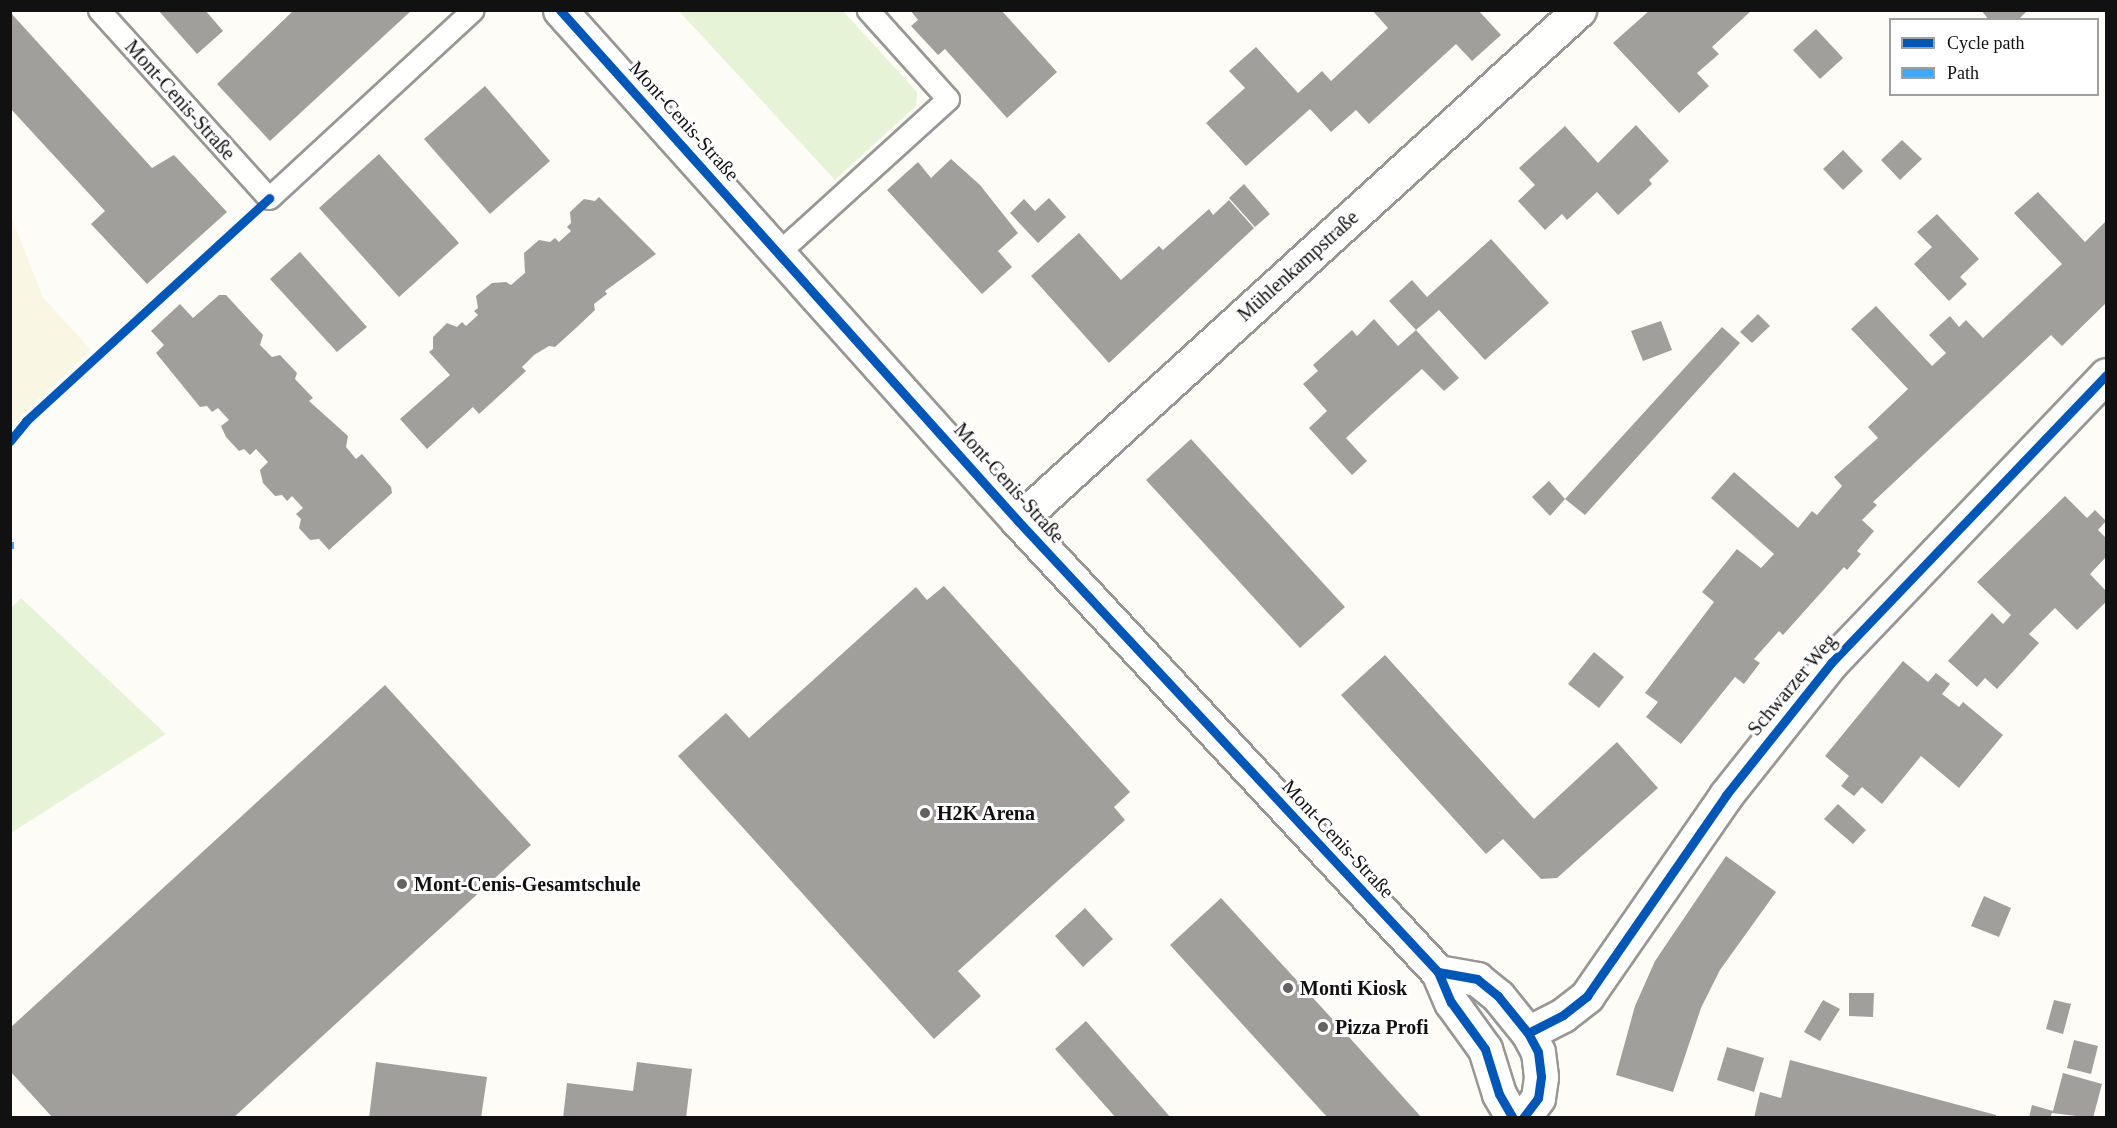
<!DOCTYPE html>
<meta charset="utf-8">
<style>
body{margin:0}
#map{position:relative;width:2117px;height:1128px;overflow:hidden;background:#fdfcf7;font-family:Georgia,serif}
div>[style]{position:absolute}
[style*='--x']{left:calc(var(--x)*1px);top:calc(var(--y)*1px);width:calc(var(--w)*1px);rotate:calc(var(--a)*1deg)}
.farmland>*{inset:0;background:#f9f7e4}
.green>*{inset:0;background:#e7f3d7}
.building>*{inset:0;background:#a19f9c}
.roads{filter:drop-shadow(2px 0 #979795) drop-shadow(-2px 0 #979795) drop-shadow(0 2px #979795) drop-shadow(0 -2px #979795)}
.lane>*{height:21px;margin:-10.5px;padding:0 10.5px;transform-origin:10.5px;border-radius:10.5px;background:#fffffe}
.street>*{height:33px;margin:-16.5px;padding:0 16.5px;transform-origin:16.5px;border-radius:16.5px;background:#fffffe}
.quiet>*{height:8px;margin-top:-4px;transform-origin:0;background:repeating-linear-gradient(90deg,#3fa9f5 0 15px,transparent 0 23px)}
.cycleway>*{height:9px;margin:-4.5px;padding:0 4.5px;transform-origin:4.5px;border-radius:4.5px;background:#0057b8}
.dots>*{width:16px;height:16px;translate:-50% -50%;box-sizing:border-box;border:3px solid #fff;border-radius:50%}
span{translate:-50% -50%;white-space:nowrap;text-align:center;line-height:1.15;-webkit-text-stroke:6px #fff;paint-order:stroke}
.street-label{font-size:20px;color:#111}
.poi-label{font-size:20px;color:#111;font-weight:700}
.left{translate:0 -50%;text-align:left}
.frame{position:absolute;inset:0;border:12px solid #111;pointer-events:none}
.legend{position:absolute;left:1889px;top:18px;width:210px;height:78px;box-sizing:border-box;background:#fff;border:2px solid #a0a0a0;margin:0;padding:8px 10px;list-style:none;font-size:18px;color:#111}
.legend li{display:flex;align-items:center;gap:12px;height:30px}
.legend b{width:30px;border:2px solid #a0a0a0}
</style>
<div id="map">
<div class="farmland">
<div style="clip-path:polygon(11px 216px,43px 297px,91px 350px,11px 425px)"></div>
</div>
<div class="green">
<div style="clip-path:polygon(679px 11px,843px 11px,917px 92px,916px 106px,835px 180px)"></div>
<div style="clip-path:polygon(21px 598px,166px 734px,11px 833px,10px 609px)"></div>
</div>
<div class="building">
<div style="clip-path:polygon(158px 10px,205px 10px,223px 31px,197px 54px)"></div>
<div style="clip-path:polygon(294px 10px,412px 10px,270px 141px,217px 84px)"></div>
<div style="clip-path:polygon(910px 10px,1001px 10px,1057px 72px,1007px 118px,945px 49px,938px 55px,911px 26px,918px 20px)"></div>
<div style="clip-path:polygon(1372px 10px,1478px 10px,1501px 35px,1472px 61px,1456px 44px,1369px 124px,1356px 110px,1331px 132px,1310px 109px,1246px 166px,1206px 123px,1245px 88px,1229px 71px,1256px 47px,1298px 93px,1322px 71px,1331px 81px,1388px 28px)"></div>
<div style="clip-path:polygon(1650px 10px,1752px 10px,1712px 47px,1719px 54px,1697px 73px,1709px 86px,1679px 113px,1613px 43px)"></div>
<div style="clip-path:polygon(1981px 10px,2028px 10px,2018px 20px,1989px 20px)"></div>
<div style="clip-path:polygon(10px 12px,152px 168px,174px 155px,227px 212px,147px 284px,91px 224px,105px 211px,10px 108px)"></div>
<div style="clip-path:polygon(1816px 29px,1843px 58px,1820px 79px,1793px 50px)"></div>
<div style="clip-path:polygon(485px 86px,550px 161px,490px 214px,424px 139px)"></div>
<div style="clip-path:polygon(1636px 125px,1669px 161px,1649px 180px,1652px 184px,1618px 215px,1597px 192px,1567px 220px,1562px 214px,1545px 230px,1518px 201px,1535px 185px,1519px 168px,1565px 126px,1598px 163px)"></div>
<div style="clip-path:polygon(1902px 140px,1922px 159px,1900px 180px,1881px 160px)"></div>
<div style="clip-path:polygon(1843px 150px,1863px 171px,1843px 190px,1823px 169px)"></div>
<div style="clip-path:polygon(379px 154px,459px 243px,399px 297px,319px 208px)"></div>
<div style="clip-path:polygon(951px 159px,980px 185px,1018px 233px,998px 251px,1012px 267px,982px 294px,887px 190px,918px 162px,931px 178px)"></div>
<div style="clip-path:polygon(1244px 184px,1270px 214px,1255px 227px,1229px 198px)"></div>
<div style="clip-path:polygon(2038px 192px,2085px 242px,2106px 221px,2106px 303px,2062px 346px,2051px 335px,1873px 502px,1877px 505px,1862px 520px,1874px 531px,1857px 551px,1861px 554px,1847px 570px,1844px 567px,1783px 635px,1779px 631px,1754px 659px,1760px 663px,1744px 684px,1735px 677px,1681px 744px,1646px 717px,1658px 702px,1645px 693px,1714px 602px,1702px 592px,1737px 549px,1761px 568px,1774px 554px,1711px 498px,1734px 472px,1798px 528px,1812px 511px,1817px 515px,1842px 486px,1834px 477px,1878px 438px,1868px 427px,1908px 389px,1851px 329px,1876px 306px,1932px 366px,1946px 353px,1929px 335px,1950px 316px,1959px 327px,1966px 320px,1983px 338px,2062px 264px,2014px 213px)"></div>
<div style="clip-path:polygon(599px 197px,656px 254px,605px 291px,607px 294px,594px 304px,595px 310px,576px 328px,555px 347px,549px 346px,534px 355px,522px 367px,526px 371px,479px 414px,473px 407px,427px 449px,400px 419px,450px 375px,429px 352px,433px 349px,433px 337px,447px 323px,457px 327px,462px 322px,466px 326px,478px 315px,474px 311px,478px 308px,476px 296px,492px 283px,506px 282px,511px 285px,525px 273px,524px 253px,539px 240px,550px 242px,555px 238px,559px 242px,571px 231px,567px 227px,571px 223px,570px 212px,584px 199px,595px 201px)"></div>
<div style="clip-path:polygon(1049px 198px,1066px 217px,1038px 243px,1010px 213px,1024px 199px,1035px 211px)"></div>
<div style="clip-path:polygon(1229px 200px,1254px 228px,1109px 363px,1031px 276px,1079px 233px,1121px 280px,1159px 246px,1163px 250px,1209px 209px,1213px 215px)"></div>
<div style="clip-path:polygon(1937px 214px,1979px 259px,1960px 277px,1967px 284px,1949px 301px,1914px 264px,1932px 247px,1917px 232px)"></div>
<div style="clip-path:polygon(1491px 239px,1549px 303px,1485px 360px,1439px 310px,1416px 330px,1389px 301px,1412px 280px,1427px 297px)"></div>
<div style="clip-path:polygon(300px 252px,367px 327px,337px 352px,270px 279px)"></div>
<div style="clip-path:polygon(219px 295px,226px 295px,263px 335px,260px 345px,272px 357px,280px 355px,297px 373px,295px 379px,313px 398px,309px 401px,348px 436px,346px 447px,356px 459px,362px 454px,391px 487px,392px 493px,329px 550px,319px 539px,310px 540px,299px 528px,301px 519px,296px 514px,303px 508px,292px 496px,287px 501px,282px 495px,275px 496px,263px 483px,260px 470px,268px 462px,256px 449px,250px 455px,244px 449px,239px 451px,226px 437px,221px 426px,229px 420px,218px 408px,212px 412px,207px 406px,200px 407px,156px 353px,164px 345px,151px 331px,180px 304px,193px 318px)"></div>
<div style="clip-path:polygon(1758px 314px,1770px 326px,1752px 343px,1740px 332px)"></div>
<div style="clip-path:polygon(1374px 319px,1398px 346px,1416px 330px,1459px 378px,1444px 391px,1422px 369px,1384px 403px,1346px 438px,1367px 461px,1352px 475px,1309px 428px,1327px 411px,1303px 384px,1318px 371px,1313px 365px,1352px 330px,1357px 336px)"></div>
<div style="clip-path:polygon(1661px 321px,1672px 350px,1643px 361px,1631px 331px)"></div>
<div style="clip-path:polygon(1722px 327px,1740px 343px,1585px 515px,1565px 499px,1550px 516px,1532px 497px,1549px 481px,1565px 499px)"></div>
<div style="clip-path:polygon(1191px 439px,1345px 607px,1300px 648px,1146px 480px)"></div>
<div style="clip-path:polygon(2065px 496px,2087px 518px,2095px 510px,2106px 521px,2098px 530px,2106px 538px,2106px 557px,2090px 574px,2106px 591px,2106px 602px,2077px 630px,2055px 608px,2029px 634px,2039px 643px,1997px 689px,1985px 678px,1977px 687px,1948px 661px,1992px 613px,2003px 624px,2011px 615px,1977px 582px)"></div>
<div style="clip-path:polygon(944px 586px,1130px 792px,1114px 807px,1125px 820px,958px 971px,981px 996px,934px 1039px,678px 756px,726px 713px,749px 738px,916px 587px,927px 600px)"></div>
<div style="clip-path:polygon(1594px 652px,1624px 677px,1599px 708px,1568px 684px)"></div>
<div style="clip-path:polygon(1385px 655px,1534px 819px,1617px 742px,1658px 788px,1557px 878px,1541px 879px,1503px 839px,1486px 854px,1341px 695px)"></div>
<div style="clip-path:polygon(1903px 661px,1928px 682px,1936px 673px,1950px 684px,1942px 694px,1959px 707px,1963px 702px,2003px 735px,1959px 788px,1921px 756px,1882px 804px,1862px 787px,1854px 796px,1841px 786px,1849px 776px,1825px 756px)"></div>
<div style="clip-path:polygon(385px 685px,531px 845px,233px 1118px,53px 1118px,10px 1071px,10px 1028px)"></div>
<div style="clip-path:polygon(1838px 804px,1866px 830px,1853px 844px,1824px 819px)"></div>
<div style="clip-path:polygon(1726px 856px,1776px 892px,1720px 970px,1701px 1008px,1673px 1092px,1616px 1075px,1635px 1006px,1655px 961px)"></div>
<div style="clip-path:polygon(1984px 896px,2011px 908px,1999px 937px,1971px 926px)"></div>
<div style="clip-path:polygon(1221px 898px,1348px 1036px,1422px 1118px,1328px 1118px,1170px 945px)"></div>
<div style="clip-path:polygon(1085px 908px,1113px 939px,1083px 967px,1055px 936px)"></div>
<div style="clip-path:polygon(1849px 993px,1874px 993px,1873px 1017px,1849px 1016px)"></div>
<div style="clip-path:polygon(1823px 1000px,1840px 1009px,1820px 1041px,1804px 1032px)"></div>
<div style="clip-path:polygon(2054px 1000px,2071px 1004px,2063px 1034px,2046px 1029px)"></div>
<div style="clip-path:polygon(1086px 1021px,1171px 1118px,1116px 1118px,1055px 1049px)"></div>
<div style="clip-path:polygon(2074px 1040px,2098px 1046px,2091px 1074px,2067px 1068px)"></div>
<div style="clip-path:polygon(1727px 1047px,1764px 1058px,1754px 1092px,1717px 1080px)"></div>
<div style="clip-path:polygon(1790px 1060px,1996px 1115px,1996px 1118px,1754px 1118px,1760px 1092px,1781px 1098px)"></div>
<div style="clip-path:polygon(376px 1062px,487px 1077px,481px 1118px,369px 1118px)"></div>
<div style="clip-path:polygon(637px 1062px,692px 1069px,686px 1118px,563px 1118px,567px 1083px,633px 1091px)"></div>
<div style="clip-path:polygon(2063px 1073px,2102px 1084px,2093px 1118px,2052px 1113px,2050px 1118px,2029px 1118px,2032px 1105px,2053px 1111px)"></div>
</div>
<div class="roads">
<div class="lane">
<div style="--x:99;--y:10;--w:253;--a:47.9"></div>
<div style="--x:269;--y:198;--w:277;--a:-42.7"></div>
<div style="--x:779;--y:252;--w:228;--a:-42.2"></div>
<div style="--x:948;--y:99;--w:120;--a:-132"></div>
</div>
<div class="street">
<div style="--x:560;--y:10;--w:686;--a:48.13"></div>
<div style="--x:1018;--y:521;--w:616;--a:47.04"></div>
<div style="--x:1438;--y:972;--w:33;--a:67"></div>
<div style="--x:1451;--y:1002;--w:58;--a:54.1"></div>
<div style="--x:1485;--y:1049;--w:47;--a:72.7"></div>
<div style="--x:1499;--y:1094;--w:28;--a:60"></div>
<div style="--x:1018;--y:521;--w:759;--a:-42.33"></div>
<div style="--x:1438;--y:972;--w:40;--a:10"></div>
<div style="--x:1477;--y:979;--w:27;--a:39"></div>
<div style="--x:1498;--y:996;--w:48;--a:51"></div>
<div style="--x:1528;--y:1033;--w:21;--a:62"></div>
<div style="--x:1538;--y:1052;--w:25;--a:83"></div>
<div style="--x:1541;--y:1077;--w:21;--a:98"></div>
<div style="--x:1538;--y:1098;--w:25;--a:127"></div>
<div style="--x:1528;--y:1033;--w:39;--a:-27"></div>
<div style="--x:1563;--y:1015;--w:31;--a:-38"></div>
<div style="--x:1587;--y:996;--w:244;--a:-55.3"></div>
<div style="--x:1726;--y:795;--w:169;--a:-51.5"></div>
<div style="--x:1831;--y:663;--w:398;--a:-46.3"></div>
</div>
</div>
<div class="quiet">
<div style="--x:10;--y:542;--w:7;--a:90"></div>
</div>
<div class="cycleway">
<div style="--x:560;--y:10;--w:686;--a:48.13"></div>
<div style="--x:1018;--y:521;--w:616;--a:47.04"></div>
<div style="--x:1438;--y:972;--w:33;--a:67"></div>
<div style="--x:1451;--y:1002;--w:58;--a:54.1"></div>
<div style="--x:1485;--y:1049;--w:47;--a:72.7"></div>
<div style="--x:1499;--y:1094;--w:28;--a:60"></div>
<div style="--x:10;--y:441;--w:26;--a:-51"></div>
<div style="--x:26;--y:421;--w:330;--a:-42.5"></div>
<div style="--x:1438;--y:972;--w:40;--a:10"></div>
<div style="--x:1477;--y:979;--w:27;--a:39"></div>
<div style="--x:1498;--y:996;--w:48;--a:51"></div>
<div style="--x:1528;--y:1033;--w:21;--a:62"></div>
<div style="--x:1538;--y:1052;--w:25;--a:83"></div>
<div style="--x:1541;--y:1077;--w:21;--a:98"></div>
<div style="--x:1538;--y:1098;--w:25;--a:127"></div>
<div style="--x:1528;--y:1033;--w:39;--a:-27"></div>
<div style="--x:1563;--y:1015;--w:31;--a:-38"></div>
<div style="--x:1587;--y:996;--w:244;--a:-55.3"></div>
<div style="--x:1726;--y:795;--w:169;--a:-51.5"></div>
<div style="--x:1831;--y:663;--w:398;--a:-46.3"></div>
</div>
<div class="dots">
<div style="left:925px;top:813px;background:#646362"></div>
<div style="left:402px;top:884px;background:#646362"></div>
<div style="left:1288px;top:988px;background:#646362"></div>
<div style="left:1323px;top:1027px;background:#646362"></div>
</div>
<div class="street-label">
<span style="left:180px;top:100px;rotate:48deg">Mont-Cenis-Straße</span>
<span style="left:684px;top:121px;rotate:48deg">Mont-Cenis-Straße</span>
<span style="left:1298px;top:266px;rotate:-42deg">Mühlenkampstraße</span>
<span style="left:1009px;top:483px;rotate:48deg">Mont-Cenis-Straße</span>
<span style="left:1792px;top:685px;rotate:-50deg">Schwarzer Weg</span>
<span style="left:1338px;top:839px;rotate:47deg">Mont-Cenis-Straße</span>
</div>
<div class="poi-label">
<span class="left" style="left:937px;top:813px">H2K Arena</span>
<span class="left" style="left:414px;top:884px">Mont-Cenis-Gesamtschule</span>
<span class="left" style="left:1300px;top:988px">Monti Kiosk</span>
<span class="left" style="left:1335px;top:1027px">Pizza Profi</span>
</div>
<div class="frame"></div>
<ul class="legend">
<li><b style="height:8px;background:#0057b8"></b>Cycle path</li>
<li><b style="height:8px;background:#3fa9f5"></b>Path</li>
</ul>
</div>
